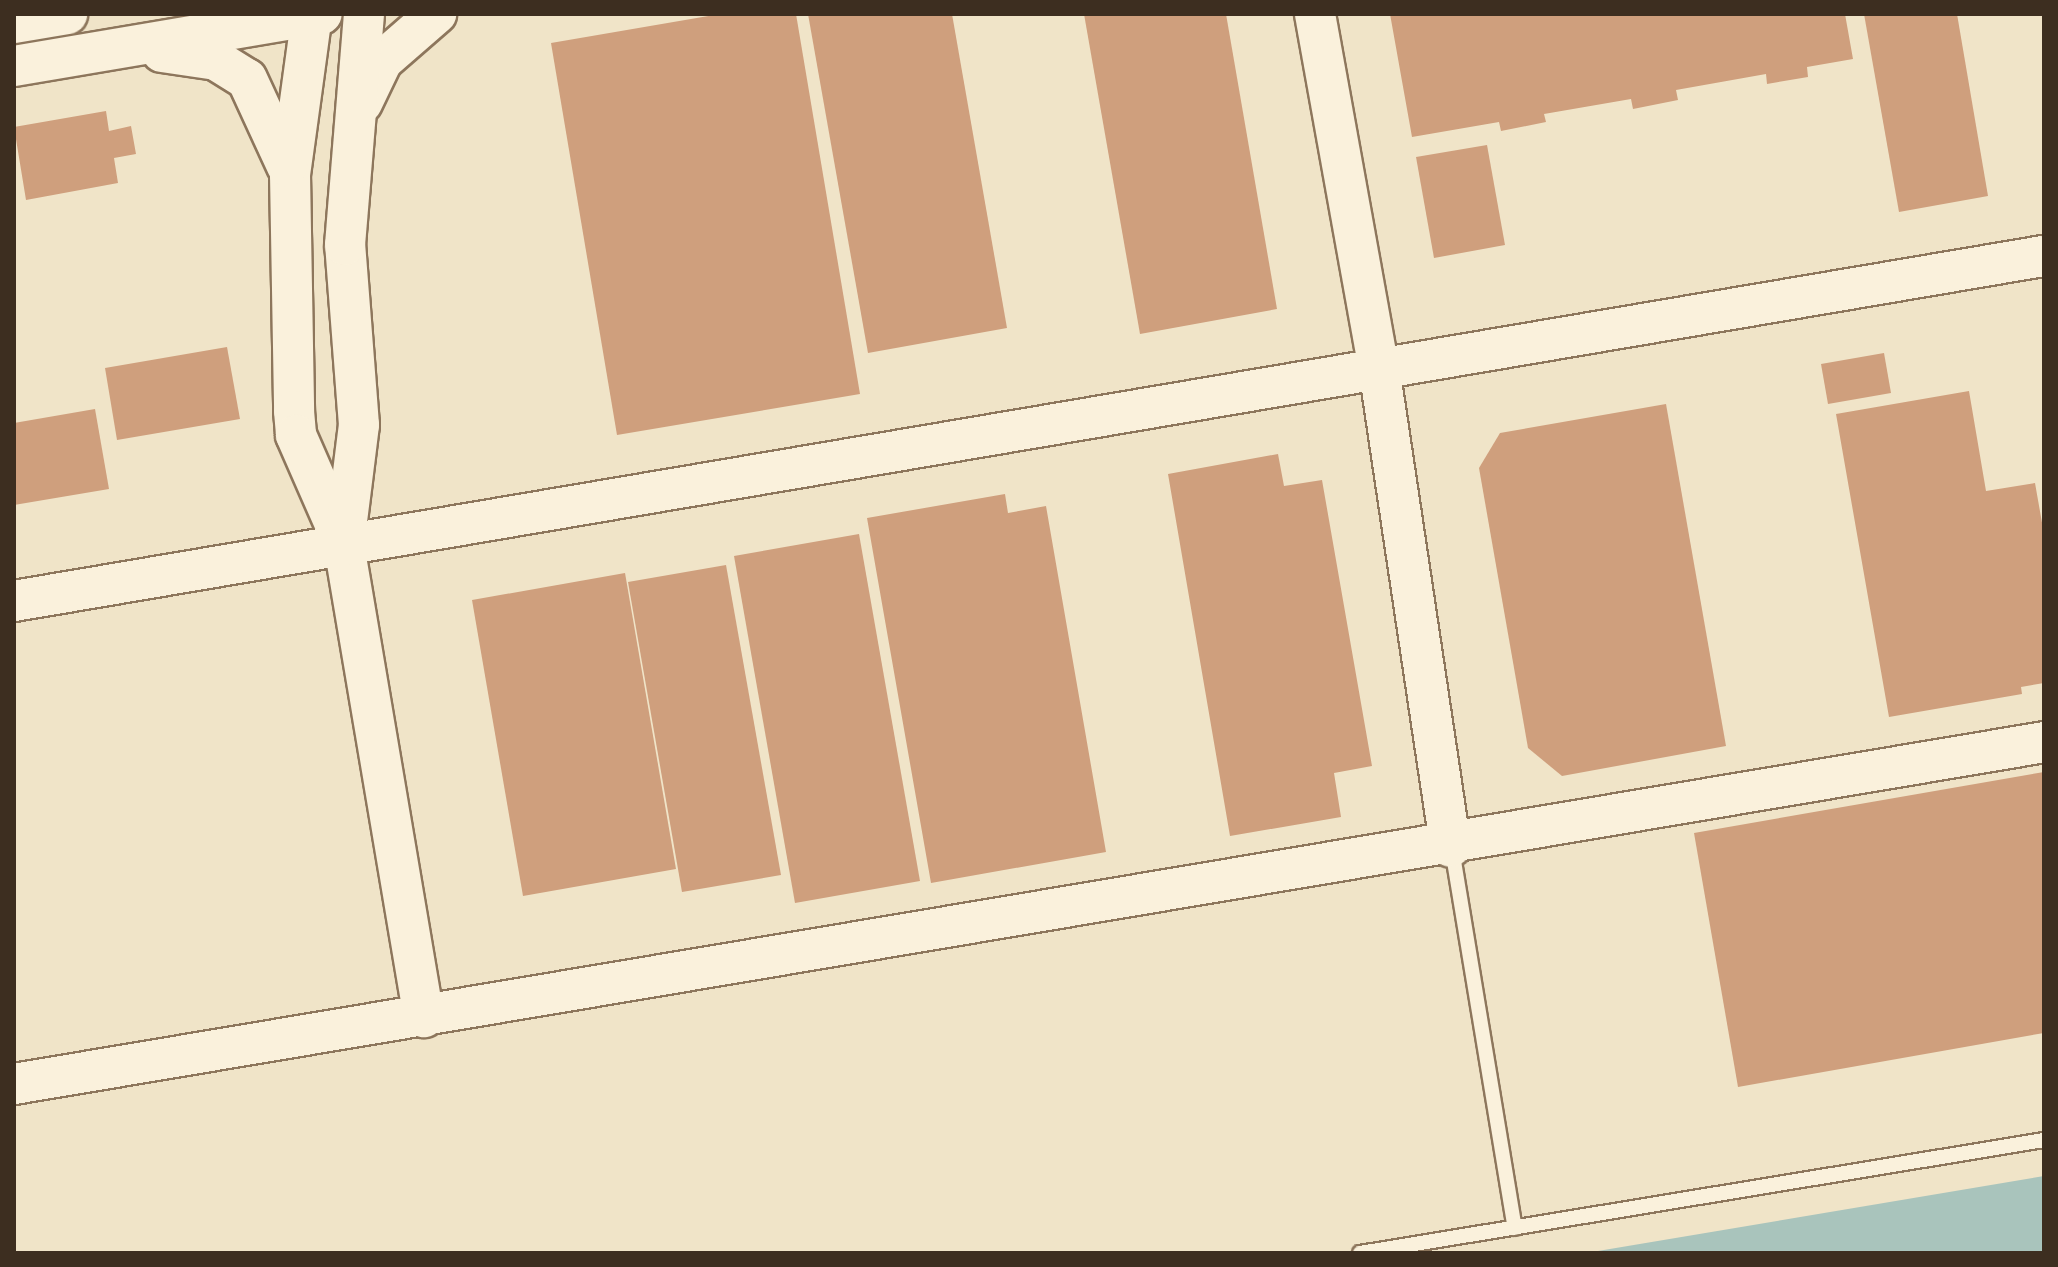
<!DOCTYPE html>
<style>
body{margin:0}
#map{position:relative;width:2058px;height:1267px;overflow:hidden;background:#f0e4c8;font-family:Literata,serif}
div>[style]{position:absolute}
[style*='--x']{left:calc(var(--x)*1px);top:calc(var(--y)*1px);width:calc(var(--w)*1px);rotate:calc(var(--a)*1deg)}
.water>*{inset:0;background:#a9c4bc}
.building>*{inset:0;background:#cf9f7d}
.roads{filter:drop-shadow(2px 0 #8d765c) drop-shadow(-2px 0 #8d765c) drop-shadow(0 2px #8d765c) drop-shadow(0 -2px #8d765c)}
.lane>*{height:14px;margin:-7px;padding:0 7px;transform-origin:7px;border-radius:7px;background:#faf1dc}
.secondary>*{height:40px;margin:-20px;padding:0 20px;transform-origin:20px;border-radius:20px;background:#faf1dc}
span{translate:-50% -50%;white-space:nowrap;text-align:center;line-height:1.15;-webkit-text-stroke:6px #f7eed8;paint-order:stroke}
.frame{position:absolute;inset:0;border:16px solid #3d2e20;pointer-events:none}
</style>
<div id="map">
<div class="water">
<div style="clip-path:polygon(2044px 1176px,2044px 1253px,1586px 1253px)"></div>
</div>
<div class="building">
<div style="clip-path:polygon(720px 14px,796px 14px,860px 394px,617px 435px,551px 43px)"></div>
<div style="clip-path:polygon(808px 14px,952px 14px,1007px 328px,868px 353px)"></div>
<div style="clip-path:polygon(1084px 14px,1226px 14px,1277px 309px,1140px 334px)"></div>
<div style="clip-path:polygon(1390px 14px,1845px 14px,1853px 59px,1807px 67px,1808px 77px,1767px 84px,1766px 74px,1676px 90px,1678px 100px,1633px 109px,1631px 99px,1544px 114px,1546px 122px,1501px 131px,1499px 122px,1412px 137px)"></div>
<div style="clip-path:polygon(1864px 14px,1957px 14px,1988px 196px,1899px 212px)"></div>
<div style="clip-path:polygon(106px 111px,109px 131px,131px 126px,136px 154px,114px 158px,118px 183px,26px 200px,14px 127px)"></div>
<div style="clip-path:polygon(1487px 145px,1505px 245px,1434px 258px,1416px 157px)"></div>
<div style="clip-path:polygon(227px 347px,240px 419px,117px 440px,105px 368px)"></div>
<div style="clip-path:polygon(1884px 353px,1891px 393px,1828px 404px,1821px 364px)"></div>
<div style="clip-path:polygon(1969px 391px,1986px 491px,2035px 483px,2044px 534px,2044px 683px,2021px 687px,2022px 694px,1889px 717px,1836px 414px)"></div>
<div style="clip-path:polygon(1666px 404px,1726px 746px,1562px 776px,1528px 748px,1479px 468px,1500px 433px)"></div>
<div style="clip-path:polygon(95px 409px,109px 489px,14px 505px,14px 423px)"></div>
<div style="clip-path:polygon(1278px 454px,1284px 486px,1322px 480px,1372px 766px,1334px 773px,1341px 817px,1230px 836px,1168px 474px)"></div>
<div style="clip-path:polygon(1005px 494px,1008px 513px,1046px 506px,1106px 852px,931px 883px,867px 518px)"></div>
<div style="clip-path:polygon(859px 534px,920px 881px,795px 903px,734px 556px)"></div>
<div style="clip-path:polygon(726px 565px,781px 875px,682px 892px,628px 582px)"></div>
<div style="clip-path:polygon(625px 573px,676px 869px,523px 896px,472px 600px)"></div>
<div style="clip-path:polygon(2044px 772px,2044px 1033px,1738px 1087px,1694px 833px)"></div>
</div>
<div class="roads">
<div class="lane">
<div style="--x:1452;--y:849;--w:384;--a:80.6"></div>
<div style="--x:1360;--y:1253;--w:693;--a:-9.38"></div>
</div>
<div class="secondary">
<div style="--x:312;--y:14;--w:162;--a:97.8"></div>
<div style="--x:290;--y:174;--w:237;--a:89"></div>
<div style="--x:294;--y:411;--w:24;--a:85"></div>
<div style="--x:296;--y:435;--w:120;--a:66.4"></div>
<div style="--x:344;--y:545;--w:479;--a:80.4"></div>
<div style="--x:1315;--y:14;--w:360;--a:79.8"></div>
<div style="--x:1379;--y:368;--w:484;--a:81.5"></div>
<div style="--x:14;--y:23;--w:54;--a:-9.6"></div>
<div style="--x:162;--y:52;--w:55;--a:8.4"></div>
<div style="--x:216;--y:60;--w:36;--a:32"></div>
<div style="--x:247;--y:79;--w:96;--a:65.3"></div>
<div style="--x:14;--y:66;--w:312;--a:-9.6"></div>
<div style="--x:362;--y:103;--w:47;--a:-64.5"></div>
<div style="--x:382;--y:61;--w:72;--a:-41"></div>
<div style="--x:344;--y:545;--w:121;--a:-82.9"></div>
<div style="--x:359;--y:425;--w:181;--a:-94.4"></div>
<div style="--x:345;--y:245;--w:232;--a:-85.3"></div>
<div style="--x:14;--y:601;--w:2059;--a:-9.65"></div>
<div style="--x:14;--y:1084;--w:2059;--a:-9.56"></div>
</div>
</div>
<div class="frame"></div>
</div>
